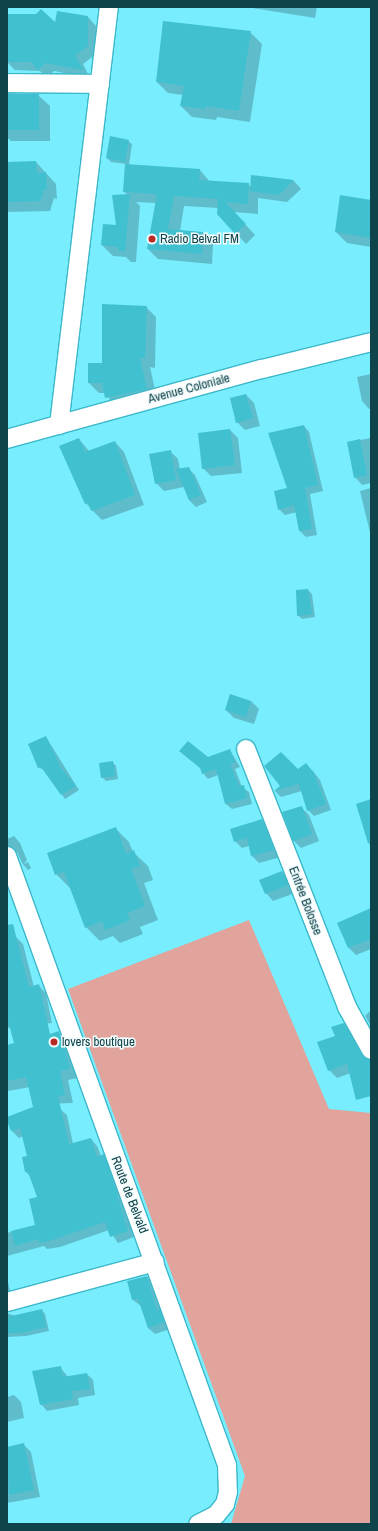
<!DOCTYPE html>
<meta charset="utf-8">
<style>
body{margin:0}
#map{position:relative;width:378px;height:1531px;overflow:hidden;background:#77edfe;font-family:"Archivo Narrow",sans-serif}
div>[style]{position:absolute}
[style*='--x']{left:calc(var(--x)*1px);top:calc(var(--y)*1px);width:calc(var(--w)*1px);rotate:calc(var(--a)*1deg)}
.green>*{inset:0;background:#e0a49c}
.shadow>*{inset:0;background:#0003}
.building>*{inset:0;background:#41c0d0}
.roads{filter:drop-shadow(1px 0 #3bb8c9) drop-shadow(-1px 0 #3bb8c9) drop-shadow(0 1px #3bb8c9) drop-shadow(0 -1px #3bb8c9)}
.minor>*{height:18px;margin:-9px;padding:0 9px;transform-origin:9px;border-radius:9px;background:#fff}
.dots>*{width:11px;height:11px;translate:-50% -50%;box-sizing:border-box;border:2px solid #f2fcfd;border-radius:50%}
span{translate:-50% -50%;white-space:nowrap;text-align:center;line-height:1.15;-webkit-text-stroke:3px #f2fcfd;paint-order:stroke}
.poi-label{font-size:13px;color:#10444b}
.left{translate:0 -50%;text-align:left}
.street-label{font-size:13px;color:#10444b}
.frame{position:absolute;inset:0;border:8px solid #10444b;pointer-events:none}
</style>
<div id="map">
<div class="green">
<div style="clip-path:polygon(249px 920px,329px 1109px,371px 1113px,371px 1524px,231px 1524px,245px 1476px,68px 989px)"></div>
</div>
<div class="shadow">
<div style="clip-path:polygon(247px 7px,317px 7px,315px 18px)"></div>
<div style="clip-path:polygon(7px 15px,55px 24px,88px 17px,96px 26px,96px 54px,83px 64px,90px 78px,54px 71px,47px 78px,40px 71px,15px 70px,7px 62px)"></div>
<div style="clip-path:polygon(250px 32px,262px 44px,250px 122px,217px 117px,216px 120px,192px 117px,181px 106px,183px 95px,168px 93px,157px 82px)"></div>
<div style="clip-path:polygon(7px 93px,38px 95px,50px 106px,50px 141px,11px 141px,7px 137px)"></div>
<div style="clip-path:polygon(128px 141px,132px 144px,129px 165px,200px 170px,210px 182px,248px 184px,251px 187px,252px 176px,294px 181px,301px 189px,287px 202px,258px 198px,258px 214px,234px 212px,255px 235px,246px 244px,218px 214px,218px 208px,184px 206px,180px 231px,203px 233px,213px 244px,212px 264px,158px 259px,148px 249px,156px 203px,136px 202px,140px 206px,136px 262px,131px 262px,126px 257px,113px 256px,102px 245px,117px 226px,128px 196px,124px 191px,126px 164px,111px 162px,107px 158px)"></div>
<div style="clip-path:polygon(36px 162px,56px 184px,57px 199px,54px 198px,50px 211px,7px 212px,7px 216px,7px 163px)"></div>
<div style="clip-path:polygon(371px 201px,371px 247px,347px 243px,336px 232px)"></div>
<div style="clip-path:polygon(146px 307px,156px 317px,155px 368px,150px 367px,157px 399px,116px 408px,105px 393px,99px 393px,89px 383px)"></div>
<div style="clip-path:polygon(371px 374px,371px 408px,369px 409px,362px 401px,357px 377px)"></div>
<div style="clip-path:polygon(246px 395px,254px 403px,260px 426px,245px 430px,237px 422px)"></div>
<div style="clip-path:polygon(304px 426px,309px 432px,323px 491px,310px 494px,317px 535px,306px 537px,300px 531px,297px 512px,285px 515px,279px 509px,288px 488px)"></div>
<div style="clip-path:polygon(230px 430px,238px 438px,242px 473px,211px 476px,203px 468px)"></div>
<div style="clip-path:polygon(371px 438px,371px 483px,362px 485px,355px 477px,349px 442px)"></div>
<div style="clip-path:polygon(79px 439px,89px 451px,115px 442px,124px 452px,144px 505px,102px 520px,92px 510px,86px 503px)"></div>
<div style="clip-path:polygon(170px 451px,178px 459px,180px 470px,188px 468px,195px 475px,207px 502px,196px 507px,189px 500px,184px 487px,164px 491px,156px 483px)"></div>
<div style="clip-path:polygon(371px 488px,371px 537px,360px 491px)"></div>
<div style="clip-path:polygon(308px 590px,312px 594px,315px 617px,302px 619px,298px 615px)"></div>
<div style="clip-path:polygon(251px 701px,259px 709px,254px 724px,234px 718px,226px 710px)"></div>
<div style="clip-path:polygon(46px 737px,79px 790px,65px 799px,44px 770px,38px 767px)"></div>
<div style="clip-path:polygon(230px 750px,240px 767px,235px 769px,242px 787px,249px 792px,252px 804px,232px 809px,226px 804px,218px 775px,208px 779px,203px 773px,207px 759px)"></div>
<div style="clip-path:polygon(112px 762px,116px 766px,118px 779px,106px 781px,102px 777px)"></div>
<div style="clip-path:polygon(312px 770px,320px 780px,331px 810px,314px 816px,308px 810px,302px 791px,281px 797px,275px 791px,298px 771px)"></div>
<div style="clip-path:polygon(371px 800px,371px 850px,357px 804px)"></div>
<div style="clip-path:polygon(301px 807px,309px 815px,319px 841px,301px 848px,294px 841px,283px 813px)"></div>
<div style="clip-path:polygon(262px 820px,269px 827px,281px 857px,259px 863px,252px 856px,249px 846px,242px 848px,235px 841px)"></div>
<div style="clip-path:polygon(115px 828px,129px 842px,133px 852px,148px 866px,153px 880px,144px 883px,158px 920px,140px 927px,143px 934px,120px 943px,113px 936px,100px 941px,86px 927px,70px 888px,56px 874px)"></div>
<div style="clip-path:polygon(14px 836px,20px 843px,27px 860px,24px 864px,28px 862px,31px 868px,28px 870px,22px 863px,17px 852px,7px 855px,7px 839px)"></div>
<div style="clip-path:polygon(282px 872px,290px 880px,295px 893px,273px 901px,266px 893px)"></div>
<div style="clip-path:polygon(371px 909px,371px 949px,356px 955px,349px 948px,338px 924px)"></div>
<div style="clip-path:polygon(15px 936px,23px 944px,34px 987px,39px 986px,46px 993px,52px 1023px,7px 1028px,7px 938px)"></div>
<div style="clip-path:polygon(371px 1010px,371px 1026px,365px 1016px)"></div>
<div style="clip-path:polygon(344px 1024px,351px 1032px,371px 1074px,351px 1073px,337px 1078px,329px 1070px,336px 1037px)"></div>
<div style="clip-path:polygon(60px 1036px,69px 1045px,78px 1078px,68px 1080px,73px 1103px,40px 1104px,30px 1087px,8px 1091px,7px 1046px)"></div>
<div style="clip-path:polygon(60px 1109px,67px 1115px,73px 1144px,91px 1139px,97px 1146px,101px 1156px,103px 1155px,110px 1162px,134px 1237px,118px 1243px,109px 1230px,60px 1247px,47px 1249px,44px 1246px,7px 1256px,7px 1233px,36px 1225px,38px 1198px,31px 1177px,26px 1172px,28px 1157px,23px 1136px,19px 1138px,12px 1131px,7px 1117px)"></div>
<div style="clip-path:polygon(147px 1277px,153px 1283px,161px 1312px,170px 1329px,155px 1334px,148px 1328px,141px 1306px,133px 1300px,128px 1282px)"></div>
<div style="clip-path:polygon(7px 1278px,12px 1299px,7px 1304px)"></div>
<div style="clip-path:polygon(42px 1310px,45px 1314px,49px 1331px,26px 1336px,7px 1337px,7px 1313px,15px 1316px)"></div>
<div style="clip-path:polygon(60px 1367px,68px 1377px,87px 1374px,93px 1380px,95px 1395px,78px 1398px,79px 1405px,47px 1411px,41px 1404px)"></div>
<div style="clip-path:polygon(14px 1395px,21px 1402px,24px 1418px,7px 1422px,7px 1397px)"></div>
<div style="clip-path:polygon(24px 1445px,31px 1452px,40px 1497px,7px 1503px,7px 1448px)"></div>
</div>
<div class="building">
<div style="clip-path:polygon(41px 9px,55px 22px,57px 11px,88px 16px,88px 46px,75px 55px,83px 70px,45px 63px,38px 70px,31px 62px,7px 62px,7px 14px,36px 14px)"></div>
<div style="clip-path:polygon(163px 21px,251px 31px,239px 111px,206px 106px,205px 109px,180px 106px,184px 86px,156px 82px)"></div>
<div style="clip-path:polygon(7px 94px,39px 94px,39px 130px,7px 130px)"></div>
<div style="clip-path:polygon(110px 136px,129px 140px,125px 162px,106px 158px)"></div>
<div style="clip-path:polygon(36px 161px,37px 173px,46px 172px,47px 190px,44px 189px,40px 201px,7px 202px,7px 162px)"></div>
<div style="clip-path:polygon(125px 164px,200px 169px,199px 180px,249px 183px,248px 204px,225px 202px,246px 224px,235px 234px,217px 214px,218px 199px,174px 196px,168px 229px,203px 232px,202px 254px,147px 249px,157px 194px,123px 192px)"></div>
<div style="clip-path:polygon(251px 175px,294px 180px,279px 195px,250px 191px)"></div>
<div style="clip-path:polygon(130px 194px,125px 251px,119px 251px,118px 247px,101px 245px,103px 224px,116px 225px,112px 195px)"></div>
<div style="clip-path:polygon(340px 195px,371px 200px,371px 238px,335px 232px)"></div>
<div style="clip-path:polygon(102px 304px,147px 306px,145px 358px,140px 358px,147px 389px,105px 398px,102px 383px,88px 383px,88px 363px,102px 363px)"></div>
<div style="clip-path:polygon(246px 394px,253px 418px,236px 423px,230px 398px)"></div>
<div style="clip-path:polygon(304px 425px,318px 485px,305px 488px,312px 529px,299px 531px,294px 505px,278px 510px,274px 491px,287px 488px,268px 433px)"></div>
<div style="clip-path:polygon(230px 429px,235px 465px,202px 469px,198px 433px)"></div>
<div style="clip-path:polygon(79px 438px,85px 452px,115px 441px,135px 495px,91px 511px,88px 503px,85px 504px,59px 446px)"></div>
<div style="clip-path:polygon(360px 439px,367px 475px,354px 478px,347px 442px)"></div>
<div style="clip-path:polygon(171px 450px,176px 480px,155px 484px,149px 454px)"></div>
<div style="clip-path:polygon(189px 467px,201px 495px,189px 500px,176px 469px)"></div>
<div style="clip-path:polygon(308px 589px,312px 614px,297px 616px,296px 590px)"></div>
<div style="clip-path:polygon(230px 694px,251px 701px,246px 717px,225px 710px)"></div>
<div style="clip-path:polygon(46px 736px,61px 768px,76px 786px,61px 795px,41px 767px,38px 768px,28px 744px)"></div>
<div style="clip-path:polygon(188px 741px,208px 757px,230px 749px,235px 762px,230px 764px,239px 786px,244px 785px,247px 798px,225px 804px,216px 769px,202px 774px,200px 768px,179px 751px)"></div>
<div style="clip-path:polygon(281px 752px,298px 769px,306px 763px,314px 773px,326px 804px,307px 811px,299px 784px,274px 791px,280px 786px,264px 766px)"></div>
<div style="clip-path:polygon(113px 761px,115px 776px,101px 778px,99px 763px)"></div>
<div style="clip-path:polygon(371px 799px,371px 843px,368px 843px,356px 804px)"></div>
<div style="clip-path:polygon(302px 806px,312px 834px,293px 841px,282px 812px)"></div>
<div style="clip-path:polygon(262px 819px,274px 850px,251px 856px,247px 838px,234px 842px,230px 829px)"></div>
<div style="clip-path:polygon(116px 827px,126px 854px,134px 850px,140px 866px,131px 869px,145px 906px,127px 913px,130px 920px,105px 930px,102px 921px,85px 928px,64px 872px,55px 875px,47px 853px)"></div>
<div style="clip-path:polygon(282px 871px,288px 885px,265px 894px,259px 880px)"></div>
<div style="clip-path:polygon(371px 908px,371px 939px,348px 948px,337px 923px)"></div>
<div style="clip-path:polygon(13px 924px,29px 987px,39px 984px,50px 1034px,59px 1031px,63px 1043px,70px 1069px,60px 1071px,65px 1095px,58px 1096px,69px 1144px,91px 1138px,97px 1157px,104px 1154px,115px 1187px,128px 1231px,110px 1237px,105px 1222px,52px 1240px,39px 1243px,38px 1239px,15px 1246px,11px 1231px,35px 1225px,29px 1199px,37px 1197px,28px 1172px,25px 1172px,22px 1157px,27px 1156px,20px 1128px,11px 1131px,7px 1121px,7px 1117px,33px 1107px,26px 1077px,7px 1081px,7px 1045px,14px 1043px,7px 1017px,7px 925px)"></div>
<div style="clip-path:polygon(344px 1023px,362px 1055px,371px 1060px,371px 1096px,356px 1100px,347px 1064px,328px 1071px,317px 1042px,335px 1036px,331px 1027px)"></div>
<div style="clip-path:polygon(147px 1276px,157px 1311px,160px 1310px,164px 1322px,148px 1328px,138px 1299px,132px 1300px,127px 1281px)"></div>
<div style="clip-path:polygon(42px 1309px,46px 1327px,21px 1333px,7px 1333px,7px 1317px)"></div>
<div style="clip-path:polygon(61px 1366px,63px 1377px,87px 1373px,90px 1389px,72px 1391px,73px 1399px,40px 1405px,32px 1371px)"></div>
<div style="clip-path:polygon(24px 1443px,34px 1490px,9px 1495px,7px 1447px)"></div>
</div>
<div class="roads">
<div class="minor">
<div style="--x:7;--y:83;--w:93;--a:0.6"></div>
<div style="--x:59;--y:425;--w:421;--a:-83.2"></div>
<div style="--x:7;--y:439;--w:264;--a:-15.4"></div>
<div style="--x:262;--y:369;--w:112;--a:-13.9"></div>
<div style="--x:246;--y:749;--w:277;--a:68.6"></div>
<div style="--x:347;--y:1007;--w:49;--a:60.8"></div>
<div style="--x:7;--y:856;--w:648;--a:70.14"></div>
<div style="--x:227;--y:1465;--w:27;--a:88"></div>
<div style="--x:228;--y:1492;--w:12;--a:104"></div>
<div style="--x:225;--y:1504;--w:14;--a:129"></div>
<div style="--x:216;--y:1515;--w:20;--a:153"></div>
<div style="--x:7;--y:1302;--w:153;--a:-15.1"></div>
</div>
</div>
<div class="dots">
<div style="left:152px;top:239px;background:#b92a25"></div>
<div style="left:54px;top:1042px;background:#b92a25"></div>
</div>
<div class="poi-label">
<span class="left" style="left:160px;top:239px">Radio Belval FM</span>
<span class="left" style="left:62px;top:1042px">lovers boutique</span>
</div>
<div class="street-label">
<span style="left:189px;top:389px;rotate:-15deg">Avenue Coloniale</span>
<span style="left:305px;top:901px;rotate:69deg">Entrée Bolosse</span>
<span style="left:129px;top:1195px;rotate:69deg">Route de Belvald</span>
</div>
<div class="frame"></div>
</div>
